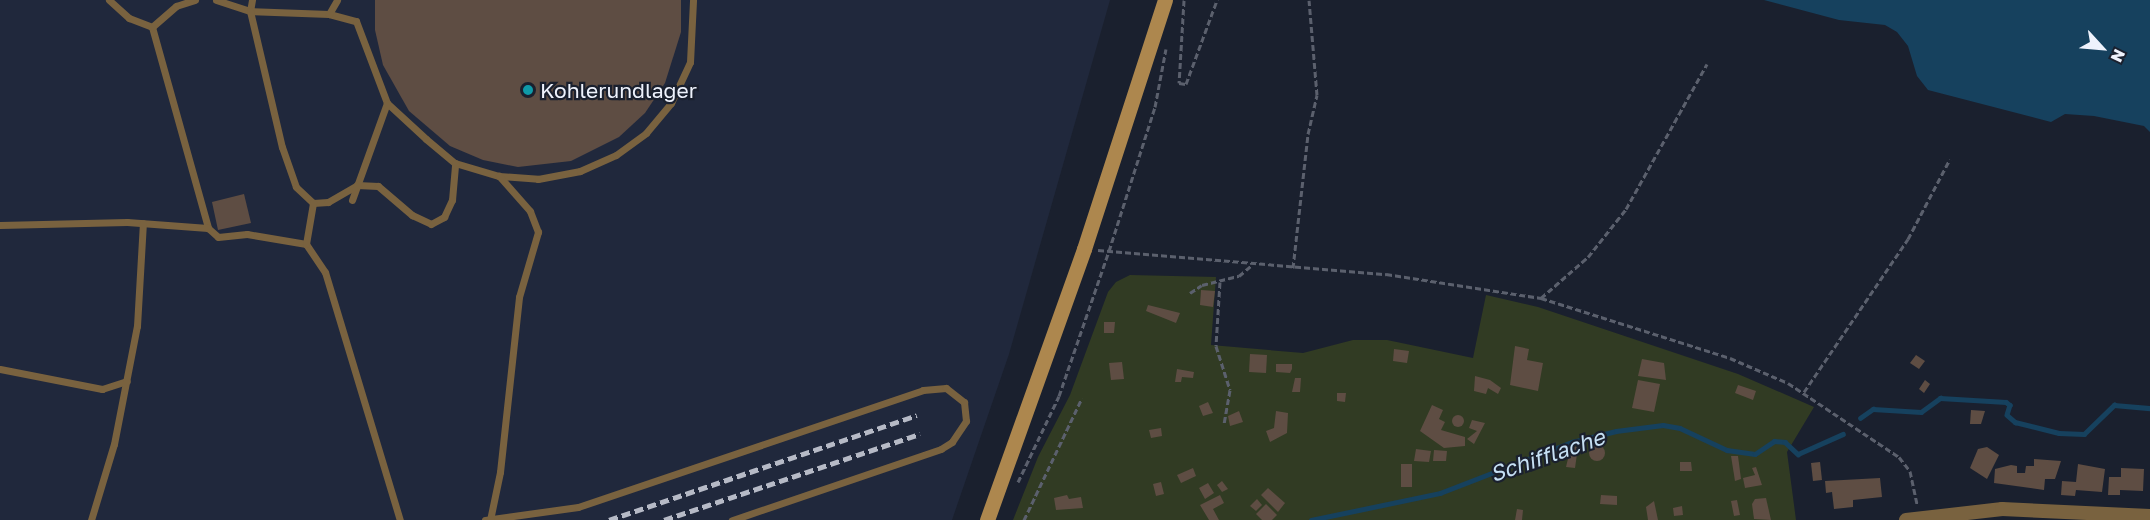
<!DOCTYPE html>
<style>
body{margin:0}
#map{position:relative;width:2150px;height:520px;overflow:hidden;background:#1a202e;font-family:"Golos Text",sans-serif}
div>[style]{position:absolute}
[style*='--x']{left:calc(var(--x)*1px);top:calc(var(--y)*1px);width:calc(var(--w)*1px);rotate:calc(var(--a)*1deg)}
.built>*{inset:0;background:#20283c}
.green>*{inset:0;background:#313b23}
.water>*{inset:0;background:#16415e}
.stream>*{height:4.5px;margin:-2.25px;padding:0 2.25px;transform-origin:2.25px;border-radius:2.25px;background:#16415e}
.building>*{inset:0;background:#5e4d43}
.round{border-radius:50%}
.path>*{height:3px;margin-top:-1.5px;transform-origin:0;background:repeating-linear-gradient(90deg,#5b606d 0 6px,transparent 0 9px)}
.service>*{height:7px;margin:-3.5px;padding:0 3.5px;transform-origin:3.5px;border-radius:3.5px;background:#79623f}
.minor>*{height:14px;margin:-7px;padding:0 7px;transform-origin:7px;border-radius:7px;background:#79623f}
.secondary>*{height:15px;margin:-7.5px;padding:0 7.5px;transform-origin:7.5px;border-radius:7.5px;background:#ad874e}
.rail>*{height:4.5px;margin-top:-2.25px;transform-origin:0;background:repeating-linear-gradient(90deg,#b6bac6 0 9px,transparent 0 13.5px)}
.dots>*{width:16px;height:16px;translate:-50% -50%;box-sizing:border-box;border:3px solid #1a202e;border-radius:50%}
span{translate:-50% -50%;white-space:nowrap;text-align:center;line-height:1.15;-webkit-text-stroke:4.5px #1a202e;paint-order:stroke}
.poi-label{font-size:21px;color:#eef2fc}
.left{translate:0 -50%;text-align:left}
.water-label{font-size:22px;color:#c6e0f4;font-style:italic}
.north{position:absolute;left:2072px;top:18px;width:60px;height:60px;-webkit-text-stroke:4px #1a202e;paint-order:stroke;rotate:116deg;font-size:16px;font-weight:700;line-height:24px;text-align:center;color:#eef2fc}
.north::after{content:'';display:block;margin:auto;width:21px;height:27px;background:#eef2fc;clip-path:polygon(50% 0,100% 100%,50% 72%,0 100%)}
</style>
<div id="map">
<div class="built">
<div style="clip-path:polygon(0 0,1110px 0,1009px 354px,952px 520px,0 520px)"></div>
</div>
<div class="green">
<div style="clip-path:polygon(1130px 275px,1216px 277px,1211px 345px,1303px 353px,1353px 340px,1387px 340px,1473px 358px,1486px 295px,1538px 307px,1738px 374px,1814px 407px,1787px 452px,1796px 520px,1013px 520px,1038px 457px,1070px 395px,1108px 292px,1116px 282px)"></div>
</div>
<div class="water">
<div style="clip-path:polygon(1764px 0,2150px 0,2150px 132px,2144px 126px,2094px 116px,2065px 114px,2051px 122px,1928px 90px,1917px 76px,1908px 46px,1897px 32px,1885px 25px,1839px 20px)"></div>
</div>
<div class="stream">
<div style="--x:1860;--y:418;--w:16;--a:-35"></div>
<div style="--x:1873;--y:409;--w:48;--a:3.6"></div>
<div style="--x:1921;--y:412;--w:24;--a:-36"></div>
<div style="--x:1940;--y:398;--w:66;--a:3.5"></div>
<div style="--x:2006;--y:402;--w:5;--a:37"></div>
<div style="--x:2010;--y:405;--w:10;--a:107"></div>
<div style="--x:2007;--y:415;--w:11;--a:41"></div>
<div style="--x:2015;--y:422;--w:45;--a:14"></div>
<div style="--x:2059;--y:433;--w:25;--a:2"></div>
<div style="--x:2084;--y:434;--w:42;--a:-44"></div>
<div style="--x:2114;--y:405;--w:36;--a:5"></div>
<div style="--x:1311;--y:520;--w:132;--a:-11.8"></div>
<div style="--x:1440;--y:493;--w:142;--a:-21.1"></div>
<div style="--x:1572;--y:442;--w:45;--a:-14"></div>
<div style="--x:1616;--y:431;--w:47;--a:-7.3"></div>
<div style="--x:1663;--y:425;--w:17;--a:10"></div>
<div style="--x:1680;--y:428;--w:52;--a:25.1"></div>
<div style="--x:1727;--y:450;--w:28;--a:8"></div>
<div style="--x:1755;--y:454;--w:23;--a:-34"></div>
<div style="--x:1774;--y:441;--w:11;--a:5"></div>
<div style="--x:1785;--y:442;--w:18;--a:43"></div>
<div style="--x:1798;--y:454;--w:49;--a:-24"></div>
</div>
<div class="building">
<div style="clip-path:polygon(375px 0,681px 0,681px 32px,665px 83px,645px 113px,619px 137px,571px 161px,518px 167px,483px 160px,450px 146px,409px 111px,383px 65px,375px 30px)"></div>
<div style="clip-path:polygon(244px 194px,251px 223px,218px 230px,212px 202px)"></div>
<div style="clip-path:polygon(1201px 290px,1215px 291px,1213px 307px,1200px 305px)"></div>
<div style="clip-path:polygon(1148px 305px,1180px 313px,1176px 323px,1146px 311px)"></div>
<div style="clip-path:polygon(1104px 322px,1115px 322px,1114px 333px,1104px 333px)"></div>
<div style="clip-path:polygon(1515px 346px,1529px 349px,1527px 360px,1543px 363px,1538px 391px,1510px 385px)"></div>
<div style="clip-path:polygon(1394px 349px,1409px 351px,1407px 363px,1393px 361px)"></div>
<div style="clip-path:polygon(1250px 354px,1267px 355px,1266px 373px,1249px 372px)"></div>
<div style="clip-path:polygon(1916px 355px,1925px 361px,1919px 369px,1910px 363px)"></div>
<div style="clip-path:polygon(1642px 359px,1664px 363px,1666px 380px,1638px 376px)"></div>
<div style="clip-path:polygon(1122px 362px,1124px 379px,1111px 380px,1109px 363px)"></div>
<div style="clip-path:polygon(1276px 364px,1292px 364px,1292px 369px,1290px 373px,1276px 372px)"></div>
<div style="clip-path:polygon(1177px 369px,1194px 372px,1193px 378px,1182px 377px,1181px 382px,1175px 382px)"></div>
<div style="clip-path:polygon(1475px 376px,1490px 380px,1501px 388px,1498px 394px,1488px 388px,1486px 394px,1474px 391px)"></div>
<div style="clip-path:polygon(1295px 378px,1301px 378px,1300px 392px,1292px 392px)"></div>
<div style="clip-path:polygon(1638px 380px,1660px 384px,1654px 412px,1632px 408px)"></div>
<div style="clip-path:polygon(1925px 380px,1930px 384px,1924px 393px,1919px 389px)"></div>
<div style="clip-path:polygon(1738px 385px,1756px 391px,1753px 400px,1735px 393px)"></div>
<div style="clip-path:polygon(1337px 393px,1346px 393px,1345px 402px,1337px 401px)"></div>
<div style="clip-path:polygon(1208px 402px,1213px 413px,1203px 416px,1199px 406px)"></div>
<div style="clip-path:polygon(1432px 405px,1443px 410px,1439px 419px,1445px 422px,1441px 430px,1465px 437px,1465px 446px,1444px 448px,1420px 431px)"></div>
<div style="clip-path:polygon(1971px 410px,1985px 411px,1981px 424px,1970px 424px)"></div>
<div style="clip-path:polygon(1239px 411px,1243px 422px,1230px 426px,1228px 416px)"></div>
<div style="clip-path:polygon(1276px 411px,1288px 413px,1287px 433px,1270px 442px,1266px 431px,1274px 428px)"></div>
<div class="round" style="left:1452px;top:415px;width:12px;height:12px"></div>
<div style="clip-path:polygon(1472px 420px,1485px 423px,1474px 444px,1467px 439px,1477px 431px,1469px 428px)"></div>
<div style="clip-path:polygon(1161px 428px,1162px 436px,1151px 438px,1149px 430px)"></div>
<div class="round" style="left:1589px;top:445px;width:16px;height:16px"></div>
<div style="clip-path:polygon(1571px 446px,1578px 447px,1575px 468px,1566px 467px)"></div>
<div style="clip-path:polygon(1987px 447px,1999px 455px,1987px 479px,1970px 468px,1978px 449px)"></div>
<div style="clip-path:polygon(1416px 449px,1431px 451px,1429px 462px,1414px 461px)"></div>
<div style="clip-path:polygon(1434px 450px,1447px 451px,1446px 461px,1433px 461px)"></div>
<div style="clip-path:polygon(1731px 456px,1738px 456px,1741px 479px,1735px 481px)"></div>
<div style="clip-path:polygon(2034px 459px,2061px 461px,2055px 479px,2045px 479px,2044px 490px,1994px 483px,1995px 469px,2011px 465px,2017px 466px,2017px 473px,2025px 473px,2026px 466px,2034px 466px)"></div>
<div style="clip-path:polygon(1680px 462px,1691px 462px,1692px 471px,1680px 471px)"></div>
<div style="clip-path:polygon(1820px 462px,1822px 480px,1813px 481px,1811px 463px)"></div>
<div style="clip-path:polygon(1401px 464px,1412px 464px,1412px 487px,1401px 487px)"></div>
<div style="clip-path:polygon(2078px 464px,2105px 469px,2102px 492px,2076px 490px,2075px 496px,2061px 495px,2062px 481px,2076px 482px)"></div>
<div style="clip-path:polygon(1756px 467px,1762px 485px,1745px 488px,1743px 478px,1755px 475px,1752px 468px)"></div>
<div style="clip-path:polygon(1193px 468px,1196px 476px,1181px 483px,1177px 475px)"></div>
<div style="clip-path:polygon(2121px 468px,2144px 469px,2143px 491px,2120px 490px,2120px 495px,2108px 495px,2109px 477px,2121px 477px)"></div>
<div style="clip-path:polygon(1880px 478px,1882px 497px,1853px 500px,1853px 507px,1834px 509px,1832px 492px,1826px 493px,1825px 481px)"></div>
<div style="clip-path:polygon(1222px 481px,1228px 489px,1222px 492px,1217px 485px)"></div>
<div style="clip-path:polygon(1161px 482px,1164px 494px,1156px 496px,1153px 484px)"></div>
<div style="clip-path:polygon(1208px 483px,1214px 493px,1205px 499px,1199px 488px)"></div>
<div style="clip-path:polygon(1268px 488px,1285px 503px,1278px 512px,1261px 495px)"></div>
<div style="clip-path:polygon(1067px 495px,1069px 499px,1081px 497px,1083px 508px,1056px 510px,1054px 498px)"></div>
<div style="clip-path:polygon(1220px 495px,1224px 503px,1213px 509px,1219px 520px,1209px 520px,1200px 505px)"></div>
<div style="clip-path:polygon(1601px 495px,1617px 496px,1617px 505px,1600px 504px)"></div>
<div style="clip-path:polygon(1766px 498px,1771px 520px,1754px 519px,1752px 504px,1755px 499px)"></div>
<div style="clip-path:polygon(1257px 499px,1262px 505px,1256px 511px,1250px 506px)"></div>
<div style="clip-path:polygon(1737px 500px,1740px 515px,1734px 516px,1731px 501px)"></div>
<div style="clip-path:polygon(1654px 501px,1658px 520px,1648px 520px,1646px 507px)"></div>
<div style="clip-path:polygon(1266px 504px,1277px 515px,1272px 520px,1262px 520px,1256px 514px)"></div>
<div style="clip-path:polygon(1682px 506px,1683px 515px,1674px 516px,1673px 508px)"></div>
<div style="clip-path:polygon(1517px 509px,1523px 510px,1522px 520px,1515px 520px)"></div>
</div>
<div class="path">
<div style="--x:1184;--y:0;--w:83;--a:93.4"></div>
<div style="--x:1179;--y:83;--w:7;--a:8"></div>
<div style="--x:1186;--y:84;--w:90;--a:-69.7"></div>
<div style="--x:1098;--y:250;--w:289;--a:4.8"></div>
<div style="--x:1386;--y:274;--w:157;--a:8.8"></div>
<div style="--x:1541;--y:298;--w:198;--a:17.6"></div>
<div style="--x:1730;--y:358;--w:63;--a:23.3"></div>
<div style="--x:1788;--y:383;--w:133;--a:33.7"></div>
<div style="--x:1899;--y:457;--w:18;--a:52"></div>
<div style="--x:1910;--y:471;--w:34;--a:78"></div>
<div style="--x:1293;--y:268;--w:135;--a:-83.6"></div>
<div style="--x:1308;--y:134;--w:40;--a:-77"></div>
<div style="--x:1317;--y:95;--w:95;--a:-94.8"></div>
<div style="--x:1220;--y:282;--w:64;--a:93.6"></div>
<div style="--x:1216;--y:346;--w:46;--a:72.3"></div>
<div style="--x:1230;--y:390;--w:35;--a:100"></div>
<div style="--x:1190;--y:293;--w:14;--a:-34"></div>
<div style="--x:1202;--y:285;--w:38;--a:-14"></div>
<div style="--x:1239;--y:276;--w:16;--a:-40"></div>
<div style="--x:1541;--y:298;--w:62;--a:-41.1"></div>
<div style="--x:1588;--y:257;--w:61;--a:-51.6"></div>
<div style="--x:1626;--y:209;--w:166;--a:-60.8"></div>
<div style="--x:1804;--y:392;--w:185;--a:-55.8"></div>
<div style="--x:1908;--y:239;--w:90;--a:-62.3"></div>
<div style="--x:1018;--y:482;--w:95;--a:-64.5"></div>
<div style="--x:1059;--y:396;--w:153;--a:-71"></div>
<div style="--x:1109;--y:251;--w:151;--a:-72.3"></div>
<div style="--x:1155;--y:107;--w:59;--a:-79.3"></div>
<div style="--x:1024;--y:520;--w:135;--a:-64.6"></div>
</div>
<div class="service">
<div style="--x:109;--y:0;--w:27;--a:42"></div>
<div style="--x:129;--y:18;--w:25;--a:21"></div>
<div style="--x:152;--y:27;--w:209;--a:74.4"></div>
<div style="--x:208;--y:228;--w:13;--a:42"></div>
<div style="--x:218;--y:237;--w:29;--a:-6"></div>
<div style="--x:247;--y:234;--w:60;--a:9.6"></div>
<div style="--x:306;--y:244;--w:34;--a:56"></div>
<div style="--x:325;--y:272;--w:259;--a:73.2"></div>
<div style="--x:216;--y:0;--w:36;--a:18"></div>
<div style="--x:250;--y:11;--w:79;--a:2.2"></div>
<div style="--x:329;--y:14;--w:28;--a:15"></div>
<div style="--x:356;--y:21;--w:88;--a:69.3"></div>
<div style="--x:387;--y:103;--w:53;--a:42.7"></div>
<div style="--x:426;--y:139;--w:38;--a:40"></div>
<div style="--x:455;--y:163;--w:46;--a:16.5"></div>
<div style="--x:499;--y:176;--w:39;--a:4"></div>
<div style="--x:538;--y:179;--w:43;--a:-10.8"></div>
<div style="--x:580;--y:171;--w:39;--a:-24"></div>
<div style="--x:616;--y:155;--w:37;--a:-36"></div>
<div style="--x:646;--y:133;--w:39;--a:-50"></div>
<div style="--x:671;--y:103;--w:45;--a:-65.1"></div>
<div style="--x:690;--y:62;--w:62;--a:-87.2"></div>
<div style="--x:252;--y:0;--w:11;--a:100"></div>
<div style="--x:250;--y:11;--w:140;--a:76.8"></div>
<div style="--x:282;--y:147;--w:42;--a:70.7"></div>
<div style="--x:296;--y:187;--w:23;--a:43"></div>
<div style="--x:313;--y:203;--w:15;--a:-4"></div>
<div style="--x:328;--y:202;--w:34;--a:-30"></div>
<div style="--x:357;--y:185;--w:21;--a:3"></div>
<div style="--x:378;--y:186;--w:45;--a:40.5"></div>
<div style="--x:412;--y:215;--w:21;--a:25"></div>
<div style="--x:431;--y:224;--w:15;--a:-28"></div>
<div style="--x:444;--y:217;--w:19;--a:-65"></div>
<div style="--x:452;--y:200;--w:37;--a:-85"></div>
<div style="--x:329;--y:14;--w:16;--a:-60"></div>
<div style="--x:152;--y:27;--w:32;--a:-41"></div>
<div style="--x:176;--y:6;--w:20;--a:-18"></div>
<div style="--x:352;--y:200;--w:103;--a:-70.2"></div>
<div style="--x:0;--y:225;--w:127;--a:-1.4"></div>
<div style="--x:127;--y:222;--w:81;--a:4.2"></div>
<div style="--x:306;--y:244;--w:42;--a:-80.3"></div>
<div style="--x:0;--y:369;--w:104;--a:11.1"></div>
<div style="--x:102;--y:389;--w:26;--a:-18"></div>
<div style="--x:91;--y:520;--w:79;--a:-73.2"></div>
<div style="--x:114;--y:444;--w:120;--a:-79"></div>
<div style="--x:137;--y:326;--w:103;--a:-86.7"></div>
<div style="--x:485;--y:520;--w:94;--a:-8"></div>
<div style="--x:578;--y:507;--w:364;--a:-18.7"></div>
<div style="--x:923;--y:390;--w:23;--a:-5"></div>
<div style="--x:946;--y:388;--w:23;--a:38"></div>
<div style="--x:964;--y:402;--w:19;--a:84"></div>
<div style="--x:966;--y:421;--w:25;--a:124"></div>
<div style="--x:952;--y:442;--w:13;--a:148"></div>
<div style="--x:941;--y:449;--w:221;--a:161.2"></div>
<div style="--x:490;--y:520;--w:49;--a:-78.2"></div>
<div style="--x:500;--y:472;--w:176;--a:-83.8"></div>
<div style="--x:519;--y:297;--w:68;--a:-73.7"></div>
<div style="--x:538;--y:232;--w:22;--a:-111"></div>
<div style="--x:530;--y:211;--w:47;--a:-131.5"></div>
</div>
<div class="minor">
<div style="--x:1906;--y:520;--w:97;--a:-6.5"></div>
<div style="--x:2002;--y:509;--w:148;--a:2.7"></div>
</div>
<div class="secondary">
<div style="--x:987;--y:520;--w:288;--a:-70.3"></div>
<div style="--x:1084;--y:249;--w:262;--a:-72"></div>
</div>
<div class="rail">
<div style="--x:609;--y:520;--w:325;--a:-18.8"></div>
<div style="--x:664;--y:520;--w:270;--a:-18.6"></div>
</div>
<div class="dots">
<div style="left:528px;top:90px;background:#0f9aa8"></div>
</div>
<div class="poi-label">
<span class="left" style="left:540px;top:90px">Kohlerundlager</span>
</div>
<div class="water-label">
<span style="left:1547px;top:455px;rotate:-19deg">Schifflache</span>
</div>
<div class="north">N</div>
</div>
